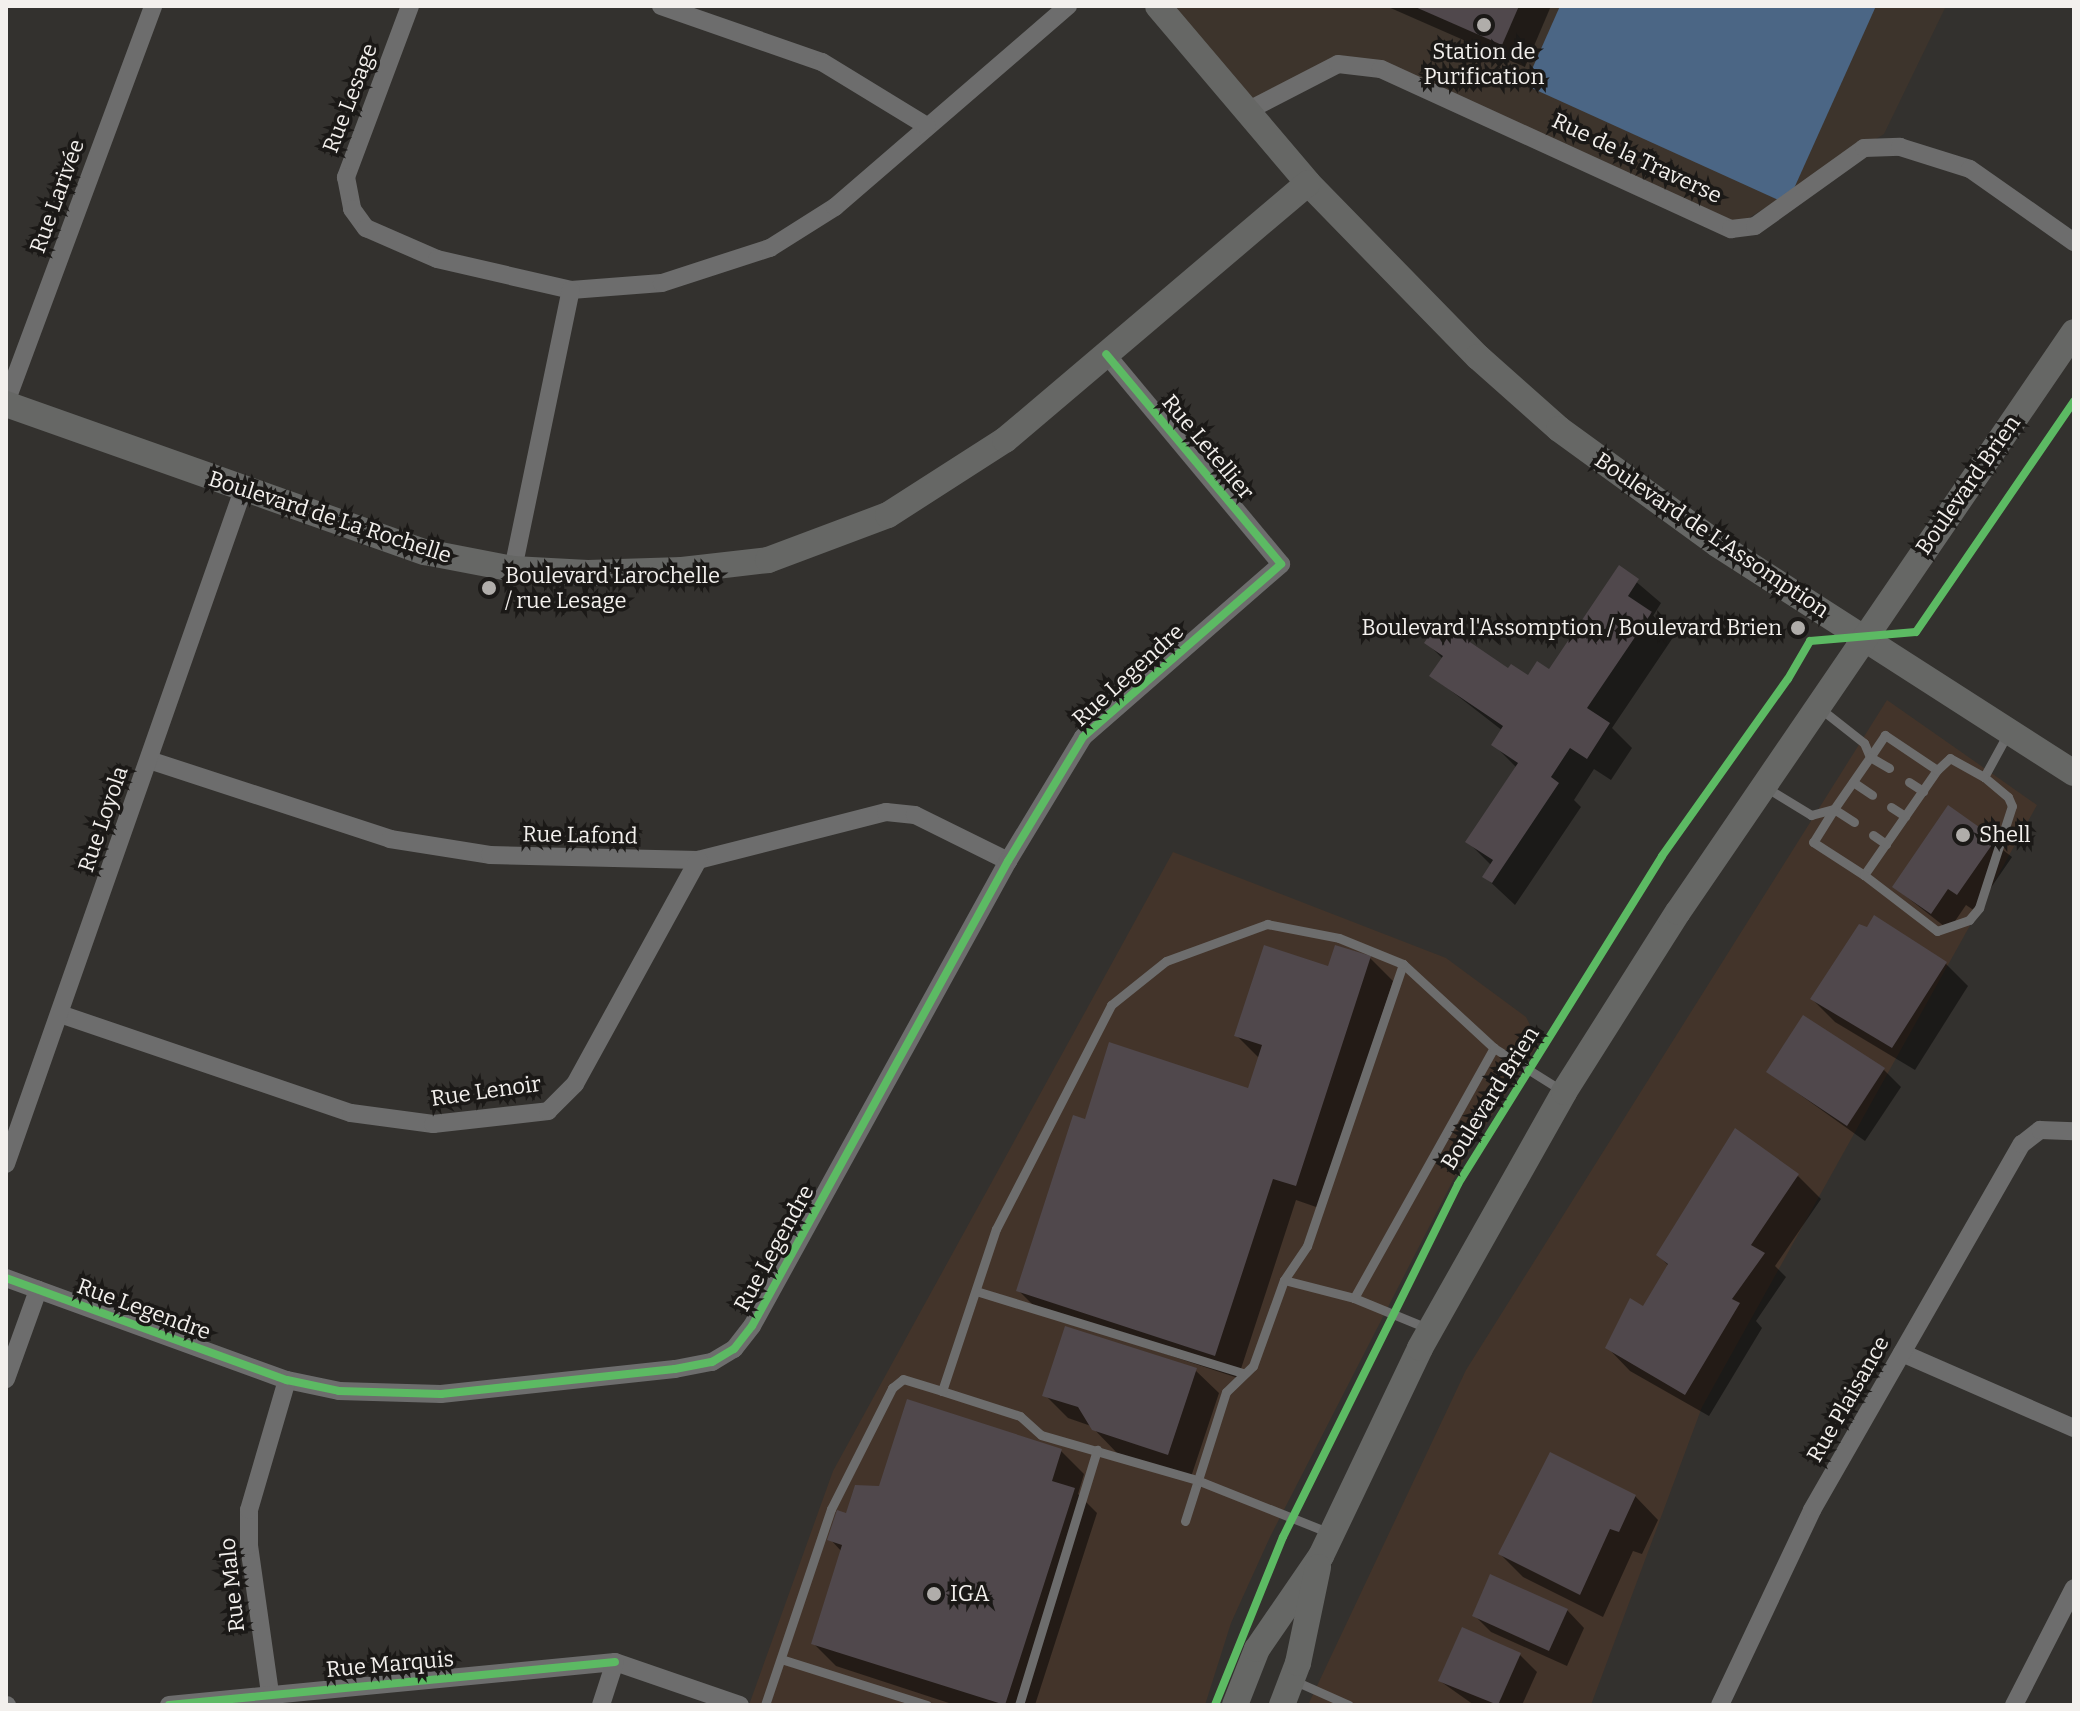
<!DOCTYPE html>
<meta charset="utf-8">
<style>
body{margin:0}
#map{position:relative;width:2080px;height:1711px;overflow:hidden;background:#33312e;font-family:Bitter,serif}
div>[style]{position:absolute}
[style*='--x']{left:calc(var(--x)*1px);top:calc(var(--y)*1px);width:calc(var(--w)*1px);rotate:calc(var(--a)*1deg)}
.commercial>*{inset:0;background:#43342a}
.built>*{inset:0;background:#3d342c}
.water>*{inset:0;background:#4b6685}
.shadow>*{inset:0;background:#0007}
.building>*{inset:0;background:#50484c}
.lane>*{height:9px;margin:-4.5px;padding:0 4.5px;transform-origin:4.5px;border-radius:4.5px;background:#6d6d6d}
.street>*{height:18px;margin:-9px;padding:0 9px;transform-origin:9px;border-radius:9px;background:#6d6d6d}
.secondary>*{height:26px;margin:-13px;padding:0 13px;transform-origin:13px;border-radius:13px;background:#666765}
.cycleway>*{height:8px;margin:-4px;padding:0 4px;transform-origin:4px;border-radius:4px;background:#5cba63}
.dots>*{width:22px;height:22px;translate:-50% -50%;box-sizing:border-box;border:4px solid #1b1917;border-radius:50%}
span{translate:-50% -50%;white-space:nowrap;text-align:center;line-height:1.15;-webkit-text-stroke:7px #1b1917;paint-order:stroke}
.poi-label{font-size:22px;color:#f3f0ed}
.left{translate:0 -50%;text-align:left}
.right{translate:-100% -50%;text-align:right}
.street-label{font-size:22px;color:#f3f0ed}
.frame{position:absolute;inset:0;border:8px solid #f3f0ed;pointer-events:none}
</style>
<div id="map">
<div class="commercial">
<div style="clip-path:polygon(1887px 700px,2037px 805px,1702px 1407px,1591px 1705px,1308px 1705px,1466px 1370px)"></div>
<div style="clip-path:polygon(1173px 852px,1446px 958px,1526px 1017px,1539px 1043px,1465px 1157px,1270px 1537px,1231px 1623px,1205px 1705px,749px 1705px,833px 1471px)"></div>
</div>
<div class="built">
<div style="clip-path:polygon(1158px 6px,1946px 6px,1884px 134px,1731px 229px,1381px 69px,1338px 64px,1247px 111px)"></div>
</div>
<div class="water">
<div style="clip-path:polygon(1560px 6px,1876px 6px,1787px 204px,1525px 85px)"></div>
</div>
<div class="shadow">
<div style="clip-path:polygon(1386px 6px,1551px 6px,1525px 67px)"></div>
<div style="clip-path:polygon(1620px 568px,1661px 603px,1653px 616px,1674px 636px,1612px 728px,1632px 748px,1611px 780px,1594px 769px,1574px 800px,1581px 807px,1515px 905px,1484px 876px,1492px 866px,1468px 842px,1517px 768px,1494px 745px,1503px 731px,1432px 676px,1443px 659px,1427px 643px,1528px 678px,1550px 672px)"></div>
<div style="clip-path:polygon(1949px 808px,2012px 857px,1975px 911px,1966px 905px,1949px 930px,1894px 887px)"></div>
<div style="clip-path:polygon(1370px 958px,1393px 981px,1319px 1208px,1296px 1200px,1238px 1378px,1041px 1313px,1018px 1290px,1086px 1121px,1249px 1090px,1260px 1059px,1237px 1036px,1329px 969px)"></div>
<div style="clip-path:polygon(1945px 963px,1968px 986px,1915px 1070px,1835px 1022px,1812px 999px)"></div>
<div style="clip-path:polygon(1884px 1070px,1901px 1087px,1865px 1141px,1768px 1072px)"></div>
<div style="clip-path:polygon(1798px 1176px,1821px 1199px,1775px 1266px,1786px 1277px,1756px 1321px,1762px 1328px,1709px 1416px,1630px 1371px,1607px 1347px,1644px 1309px,1669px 1266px,1658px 1255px)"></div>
<div style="clip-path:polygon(1195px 1370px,1219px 1393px,1191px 1477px,1117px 1453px,1091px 1426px,1068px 1418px,1045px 1395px)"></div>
<div style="clip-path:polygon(1061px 1451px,1084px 1474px,1078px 1494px,1097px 1513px,1035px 1705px,955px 1705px,836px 1666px,813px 1643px,842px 1552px,830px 1539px,848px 1515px,880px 1488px)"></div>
<div style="clip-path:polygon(1635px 1496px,1658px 1520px,1642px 1554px,1633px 1551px,1603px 1617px,1523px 1577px,1500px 1554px)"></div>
<div style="clip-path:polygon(1567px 1610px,1584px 1628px,1567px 1666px,1491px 1632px,1474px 1615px)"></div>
<div style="clip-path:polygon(1520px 1655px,1537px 1672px,1522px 1705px,1474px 1705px,1440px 1681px)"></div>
</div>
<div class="building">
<div style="clip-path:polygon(1413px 6px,1519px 6px,1502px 45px)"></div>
<div style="clip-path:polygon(1619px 565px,1639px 579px,1628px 596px,1652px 612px,1587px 708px,1610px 723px,1587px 759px,1570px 748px,1551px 777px,1559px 783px,1492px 883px,1482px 877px,1493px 860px,1465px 842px,1518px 763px,1491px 745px,1503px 726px,1429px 676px,1443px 656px,1424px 643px,1439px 621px,1508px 668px,1511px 664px,1528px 675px,1537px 661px,1549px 669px)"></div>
<div style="clip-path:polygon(1948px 805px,1996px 839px,1957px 895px,1948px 889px,1931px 914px,1892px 887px)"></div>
<div style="clip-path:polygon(1874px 915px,1947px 962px,1892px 1048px,1810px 999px,1859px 924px,1867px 927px)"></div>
<div style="clip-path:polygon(1264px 945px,1328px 966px,1335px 945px,1371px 956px,1296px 1186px,1273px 1179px,1215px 1356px,1016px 1291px,1073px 1115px,1085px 1119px,1109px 1042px,1248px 1088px,1262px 1045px,1234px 1036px)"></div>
<div style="clip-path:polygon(1803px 1015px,1885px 1068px,1847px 1126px,1766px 1072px)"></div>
<div style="clip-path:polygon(1735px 1128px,1799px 1174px,1751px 1245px,1765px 1253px,1732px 1299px,1740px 1303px,1685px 1395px,1605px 1348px,1630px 1298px,1643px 1306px,1668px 1264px,1656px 1255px)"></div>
<div style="clip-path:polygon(1065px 1326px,1197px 1368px,1168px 1455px,1092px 1430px,1078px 1407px,1042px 1396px)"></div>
<div style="clip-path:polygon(907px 1399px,1062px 1449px,1052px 1481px,1075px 1488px,1005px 1705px,811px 1644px,842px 1545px,827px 1540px,837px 1510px,846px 1513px,855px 1485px,879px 1486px)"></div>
<div style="clip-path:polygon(1550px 1452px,1636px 1495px,1619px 1532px,1610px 1529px,1580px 1595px,1498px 1554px)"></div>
<div style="clip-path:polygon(1490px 1574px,1568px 1609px,1549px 1651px,1472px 1616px)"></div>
<div style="clip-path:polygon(1462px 1627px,1521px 1653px,1498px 1705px,1438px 1681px)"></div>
</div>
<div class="lane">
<div style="--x:1984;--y:777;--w:48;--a:-61.3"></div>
<div style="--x:1853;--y:782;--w:23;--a:34"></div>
<div style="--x:1909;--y:782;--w:17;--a:33"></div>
<div style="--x:1767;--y:788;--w:52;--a:31.5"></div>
<div style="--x:1811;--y:815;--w:24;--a:-15"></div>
<div style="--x:1834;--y:809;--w:63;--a:-55.3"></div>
<div style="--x:1870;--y:757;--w:15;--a:-113"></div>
<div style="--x:1864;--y:743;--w:55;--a:-141.7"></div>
<div style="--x:1891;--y:807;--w:17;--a:33"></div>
<div style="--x:1854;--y:822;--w:24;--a:-147"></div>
<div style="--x:1834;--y:809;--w:39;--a:122"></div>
<div style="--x:1813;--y:842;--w:61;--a:32.9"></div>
<div style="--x:1864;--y:875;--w:128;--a:-55.2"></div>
<div style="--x:1937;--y:770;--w:63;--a:-146.1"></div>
<div style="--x:1885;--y:735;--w:27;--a:124"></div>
<div style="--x:1870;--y:757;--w:22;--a:30"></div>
<div style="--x:1873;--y:835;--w:16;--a:35"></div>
<div style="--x:1864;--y:875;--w:92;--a:37.5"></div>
<div style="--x:1937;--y:931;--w:34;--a:-19"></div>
<div style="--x:1969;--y:920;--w:16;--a:-50"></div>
<div style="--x:1979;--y:908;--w:107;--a:-72.1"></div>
<div style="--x:2012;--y:806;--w:10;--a:-114"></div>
<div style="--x:2008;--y:797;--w:31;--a:-140"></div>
<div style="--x:1984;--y:777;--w:39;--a:-151"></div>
<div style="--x:1950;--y:758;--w:18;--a:137"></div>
<div style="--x:1284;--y:1280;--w:72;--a:14.4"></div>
<div style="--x:1354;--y:1298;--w:79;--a:22.3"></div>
<div style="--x:976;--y:1291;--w:279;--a:17.1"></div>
<div style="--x:1354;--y:1298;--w:287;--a:-60.8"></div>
<div style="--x:1185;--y:1521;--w:135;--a:-72.4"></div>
<div style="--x:1226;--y:1392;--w:37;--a:-44"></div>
<div style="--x:1253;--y:1366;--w:91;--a:-70.2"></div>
<div style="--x:1284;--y:1280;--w:41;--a:-55.9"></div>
<div style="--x:1307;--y:1246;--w:298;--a:-71.2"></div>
<div style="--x:1403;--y:964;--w:124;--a:42.7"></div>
<div style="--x:1494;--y:1048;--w:79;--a:32.1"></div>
<div style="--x:1330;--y:1533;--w:143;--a:-158.3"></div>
<div style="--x:1197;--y:1480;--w:162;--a:-163.9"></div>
<div style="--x:1041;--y:1435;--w:28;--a:-138"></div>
<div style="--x:1020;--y:1416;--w:82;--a:-162.2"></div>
<div style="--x:942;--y:1391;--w:171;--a:-71.6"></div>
<div style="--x:996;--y:1229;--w:252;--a:-62.8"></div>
<div style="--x:1111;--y:1005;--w:70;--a:-38.7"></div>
<div style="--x:1166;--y:961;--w:108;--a:-20.1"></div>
<div style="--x:1267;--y:924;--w:73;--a:11"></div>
<div style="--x:1339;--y:938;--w:69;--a:22.1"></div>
<div style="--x:781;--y:1659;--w:153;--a:17.5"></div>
<div style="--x:1295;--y:1681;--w:59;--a:24"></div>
<div style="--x:765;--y:1705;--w:207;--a:-71.4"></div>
<div style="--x:831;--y:1509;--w:136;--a:-63.2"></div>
<div style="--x:892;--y:1388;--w:14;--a:-39"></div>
<div style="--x:903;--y:1379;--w:41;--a:17.1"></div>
<div style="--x:1019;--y:1705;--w:267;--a:-73"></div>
</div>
<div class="street">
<div style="--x:410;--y:6;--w:183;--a:110.5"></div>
<div style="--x:346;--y:177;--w:33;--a:79"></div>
<div style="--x:352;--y:209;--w:24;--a:54"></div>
<div style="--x:366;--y:228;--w:77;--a:23.6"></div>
<div style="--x:437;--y:259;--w:138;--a:13"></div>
<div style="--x:571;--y:290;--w:91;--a:-4.4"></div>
<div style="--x:662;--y:283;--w:114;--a:-18"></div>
<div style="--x:770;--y:248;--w:77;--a:-32.2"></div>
<div style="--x:835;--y:207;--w:308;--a:-40.8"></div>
<div style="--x:661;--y:6;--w:170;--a:19.2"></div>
<div style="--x:822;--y:62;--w:123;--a:31.4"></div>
<div style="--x:1247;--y:111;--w:102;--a:-27.3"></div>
<div style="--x:1338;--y:64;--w:43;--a:6.6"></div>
<div style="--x:1381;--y:69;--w:385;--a:24.6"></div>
<div style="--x:1731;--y:229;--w:24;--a:-7"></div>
<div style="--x:1755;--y:226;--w:134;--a:-35.6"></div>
<div style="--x:1864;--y:148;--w:36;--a:-2"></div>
<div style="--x:1900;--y:147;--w:73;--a:17.4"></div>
<div style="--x:1970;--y:169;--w:127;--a:35.1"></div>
<div style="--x:6;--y:402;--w:422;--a:-69.6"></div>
<div style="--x:513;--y:569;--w:285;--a:-78.3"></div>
<div style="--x:149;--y:760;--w:254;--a:18.1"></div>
<div style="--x:390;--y:839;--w:101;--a:9.1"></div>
<div style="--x:490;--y:855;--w:208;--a:1.4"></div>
<div style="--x:698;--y:860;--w:194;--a:-14.3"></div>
<div style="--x:886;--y:812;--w:29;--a:6"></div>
<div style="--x:915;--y:815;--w:104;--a:26.3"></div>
<div style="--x:60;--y:1014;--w:307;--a:18.8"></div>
<div style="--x:351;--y:1113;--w:83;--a:7.6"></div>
<div style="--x:433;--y:1124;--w:116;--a:-6.4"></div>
<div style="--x:548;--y:1111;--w:38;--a:-45"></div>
<div style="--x:575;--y:1084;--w:256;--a:-61.2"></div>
<div style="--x:6;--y:1164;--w:714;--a:-70.63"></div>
<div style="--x:6;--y:1278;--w:299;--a:20"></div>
<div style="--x:287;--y:1380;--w:53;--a:11.9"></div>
<div style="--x:339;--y:1391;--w:102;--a:1.7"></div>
<div style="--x:441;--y:1394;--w:235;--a:-6.1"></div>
<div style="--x:675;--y:1369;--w:38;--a:-11"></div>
<div style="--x:712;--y:1362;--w:26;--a:-31"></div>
<div style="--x:734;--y:1349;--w:29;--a:-52"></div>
<div style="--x:752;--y:1326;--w:531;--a:-61.17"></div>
<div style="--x:1008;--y:861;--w:145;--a:-58.8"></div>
<div style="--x:1083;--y:737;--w:263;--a:-41.1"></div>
<div style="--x:1281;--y:564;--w:273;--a:-129.8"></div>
<div style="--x:1902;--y:1353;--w:188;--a:23.6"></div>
<div style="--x:6;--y:1379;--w:95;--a:-70.2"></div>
<div style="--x:270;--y:1693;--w:148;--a:-98.1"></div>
<div style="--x:249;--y:1546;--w:36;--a:-90"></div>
<div style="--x:249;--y:1510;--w:135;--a:-73.7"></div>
<div style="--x:6;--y:1705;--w:1;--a:0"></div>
<div style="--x:169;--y:1705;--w:448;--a:-5.5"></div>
<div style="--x:615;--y:1662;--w:132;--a:19"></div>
<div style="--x:601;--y:1705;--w:45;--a:-72"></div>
<div style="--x:1720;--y:1705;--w:216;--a:-64.7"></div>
<div style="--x:1812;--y:1510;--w:422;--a:-60.2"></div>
<div style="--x:2022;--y:1144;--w:23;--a:-38"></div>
<div style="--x:2040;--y:1130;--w:34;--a:2"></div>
<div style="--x:2014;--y:1705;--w:131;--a:-62.9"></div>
</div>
<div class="secondary">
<div style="--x:1158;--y:6;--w:232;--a:49.7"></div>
<div style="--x:1308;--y:183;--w:243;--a:45.7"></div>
<div style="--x:1478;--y:357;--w:108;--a:41.6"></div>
<div style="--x:1559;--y:429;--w:195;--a:36"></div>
<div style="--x:1717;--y:544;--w:424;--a:32.7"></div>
<div style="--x:6;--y:404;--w:444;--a:19.5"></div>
<div style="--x:425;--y:552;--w:90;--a:10.9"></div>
<div style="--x:513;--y:569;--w:75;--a:3.1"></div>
<div style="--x:588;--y:573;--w:94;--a:-1.8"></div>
<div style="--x:682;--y:570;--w:87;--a:-6.6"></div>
<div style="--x:768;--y:560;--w:128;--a:-20.6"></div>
<div style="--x:888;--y:515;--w:139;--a:-32.7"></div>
<div style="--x:1005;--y:440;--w:397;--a:-40.3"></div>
<div style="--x:1235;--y:1705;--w:60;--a:-68.6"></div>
<div style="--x:1257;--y:1649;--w:113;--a:-55.5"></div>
<div style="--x:1321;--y:1556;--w:230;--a:-64.5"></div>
<div style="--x:1420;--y:1348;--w:294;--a:-60.6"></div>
<div style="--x:1564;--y:1092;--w:213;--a:-57.7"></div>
<div style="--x:1678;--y:912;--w:702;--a:-55.68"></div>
<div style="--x:1282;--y:1705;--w:45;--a:-69.1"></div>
<div style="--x:1298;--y:1663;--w:98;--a:-78.2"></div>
</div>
<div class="cycleway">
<div style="--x:6;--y:1278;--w:299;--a:20"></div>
<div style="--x:287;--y:1380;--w:53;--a:11.9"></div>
<div style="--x:339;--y:1391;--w:102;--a:1.7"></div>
<div style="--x:441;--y:1394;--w:235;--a:-6.1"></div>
<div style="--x:675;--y:1369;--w:38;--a:-11"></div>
<div style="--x:712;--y:1362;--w:26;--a:-31"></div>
<div style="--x:734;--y:1349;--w:29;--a:-52"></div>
<div style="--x:752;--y:1326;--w:531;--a:-61.17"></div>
<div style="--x:1008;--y:861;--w:145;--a:-58.8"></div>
<div style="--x:1083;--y:737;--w:263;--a:-41.1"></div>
<div style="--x:1281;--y:564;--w:273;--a:-129.8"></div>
<div style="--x:169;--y:1705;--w:448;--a:-5.5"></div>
<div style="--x:1215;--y:1705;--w:181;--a:-68"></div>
<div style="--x:1283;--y:1537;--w:394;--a:-63.6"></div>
<div style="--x:1458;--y:1184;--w:386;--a:-58.1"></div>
<div style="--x:1662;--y:856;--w:217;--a:-54.6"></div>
<div style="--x:1788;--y:679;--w:44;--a:-59.9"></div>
<div style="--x:1810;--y:641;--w:106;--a:-4.9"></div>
<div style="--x:1916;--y:632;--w:280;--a:-55.6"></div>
</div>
<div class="dots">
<div style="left:1484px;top:25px;background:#b0adaa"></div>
<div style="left:489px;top:588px;background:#b0adaa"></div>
<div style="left:1798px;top:628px;background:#b0adaa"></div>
<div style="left:1963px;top:835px;background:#b0adaa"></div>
<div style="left:934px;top:1594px;background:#b0adaa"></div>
</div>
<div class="poi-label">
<span style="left:1484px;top:64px">Station de<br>Purification</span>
<span class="left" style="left:505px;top:588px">Boulevard Larochelle<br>/ rue Lesage</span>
<span class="right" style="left:1782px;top:628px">Boulevard l'Assomption / Boulevard Brien</span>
<span class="left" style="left:1979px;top:835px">Shell</span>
<span class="left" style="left:950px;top:1594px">IGA</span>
</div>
<div class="street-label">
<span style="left:350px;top:98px;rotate:-69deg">Rue Lesage</span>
<span style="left:1637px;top:158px;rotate:25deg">Rue de la Traverse</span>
<span style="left:57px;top:196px;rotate:-70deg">Rue Larivée</span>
<span style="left:1208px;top:447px;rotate:50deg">Rue Letellier</span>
<span style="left:1968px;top:485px;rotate:-55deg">Boulevard Brien</span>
<span style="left:330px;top:517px;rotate:18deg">Boulevard de La Rochelle</span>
<span style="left:1712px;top:535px;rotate:34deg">Boulevard de L'Assomption</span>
<span style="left:1128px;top:675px;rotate:-42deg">Rue Legendre</span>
<span style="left:103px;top:819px;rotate:-71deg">Rue Loyola</span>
<span style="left:580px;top:835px;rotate:1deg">Rue Lafond</span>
<span style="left:486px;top:1091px;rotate:-8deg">Rue Lenoir</span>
<span style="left:1490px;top:1098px;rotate:-58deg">Boulevard Brien</span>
<span style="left:774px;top:1248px;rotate:-61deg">Rue Legendre</span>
<span style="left:144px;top:1309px;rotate:20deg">Rue Legendre</span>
<span style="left:1848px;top:1399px;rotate:-60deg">Rue Plaisance</span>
<span style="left:232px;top:1585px;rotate:-96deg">Rue Malo</span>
<span style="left:390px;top:1664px;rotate:-5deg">Rue Marquis</span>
</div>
<div class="frame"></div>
</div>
